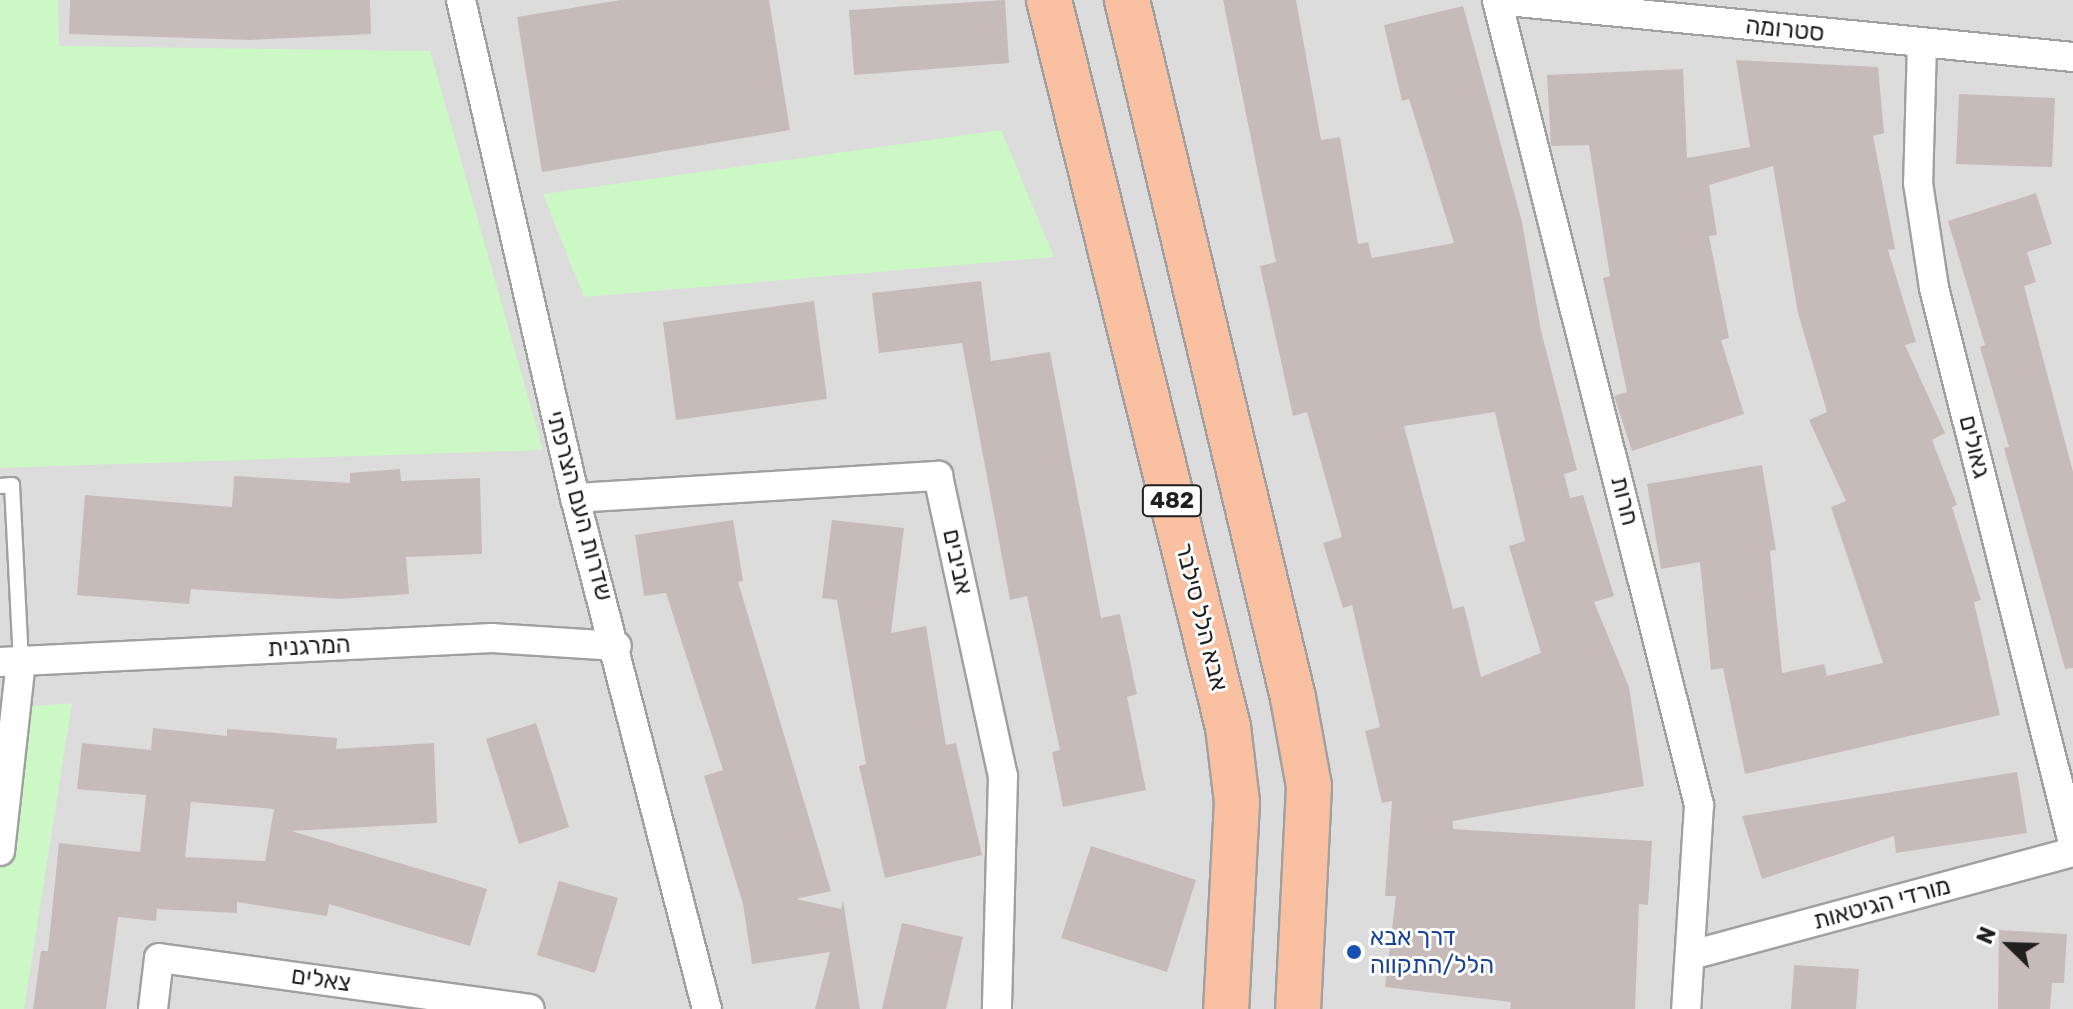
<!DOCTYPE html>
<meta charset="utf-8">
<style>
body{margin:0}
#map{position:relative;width:2073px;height:1009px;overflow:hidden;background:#efeae5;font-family:Rubik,Heebo,sans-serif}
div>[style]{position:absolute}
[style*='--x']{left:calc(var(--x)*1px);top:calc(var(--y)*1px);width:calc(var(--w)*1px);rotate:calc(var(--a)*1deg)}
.residential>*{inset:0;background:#dddcdc}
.park>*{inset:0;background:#cbf8c4}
.building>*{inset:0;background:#c7bbb9}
.roads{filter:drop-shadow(2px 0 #a0a0a0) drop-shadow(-2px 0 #a0a0a0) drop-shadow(0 2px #a0a0a0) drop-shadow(0 -2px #a0a0a0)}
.lane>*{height:14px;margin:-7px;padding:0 7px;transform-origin:7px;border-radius:7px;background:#fff}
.street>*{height:28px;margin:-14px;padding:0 14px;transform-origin:14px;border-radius:14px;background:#fff}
.primary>*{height:44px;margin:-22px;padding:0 22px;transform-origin:22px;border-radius:22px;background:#f9c0a1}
.dots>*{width:22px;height:22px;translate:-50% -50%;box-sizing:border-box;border:4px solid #fff;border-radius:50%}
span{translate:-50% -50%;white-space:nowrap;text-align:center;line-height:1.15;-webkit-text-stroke:6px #fff;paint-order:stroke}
.shield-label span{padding:2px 6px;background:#fff;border:2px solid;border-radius:6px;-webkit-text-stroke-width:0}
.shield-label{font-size:22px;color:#1f1f1f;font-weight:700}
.street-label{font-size:24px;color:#1f1f1f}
.transit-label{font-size:24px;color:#164399}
.left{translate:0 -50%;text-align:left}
.north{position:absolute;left:1969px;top:905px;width:80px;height:80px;-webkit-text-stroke:6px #fff;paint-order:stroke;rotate:293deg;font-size:22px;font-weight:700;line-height:32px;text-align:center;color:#1f1f1f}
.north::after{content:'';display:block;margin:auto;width:28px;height:36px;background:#1f1f1f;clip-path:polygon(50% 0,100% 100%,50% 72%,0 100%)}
</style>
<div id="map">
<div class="residential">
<div style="clip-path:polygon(0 0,2073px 0,2073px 1009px,0 1009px)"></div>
</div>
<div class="park">
<div style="clip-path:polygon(0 0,58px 0,59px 46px,430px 51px,543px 450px,0 468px)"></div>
<div style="clip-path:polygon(1001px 130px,1054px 257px,584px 297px,543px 194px)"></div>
<div style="clip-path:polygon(72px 703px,24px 1009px,0 1009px,0 709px)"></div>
</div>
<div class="building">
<div style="clip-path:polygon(70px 0,370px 0,371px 34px,249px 40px,69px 34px)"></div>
<div style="clip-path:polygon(620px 0,769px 0,790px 130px,542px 172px,517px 17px)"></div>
<div style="clip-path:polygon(1005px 0,1009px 63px,854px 75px,849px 10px)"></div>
<div style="clip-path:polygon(evenodd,1223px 0,1296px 0,1321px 140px,1340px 137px,1358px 244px,1368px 242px,1372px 258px,1454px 243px,1409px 99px,1402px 101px,1384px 25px,1463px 6px,1522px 222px,1541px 331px,1577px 470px,1564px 474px,1570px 498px,1583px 495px,1614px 596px,1594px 602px,1629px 687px,1644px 786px,1453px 821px,1453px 829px,1652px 841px,1648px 905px,1639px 904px,1635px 1009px,1510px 1009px,1511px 1002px,1385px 987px,1396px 896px,1385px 896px,1392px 801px,1382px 803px,1365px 731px,1380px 727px,1352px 605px,1343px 608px,1323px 543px,1342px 537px,1307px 412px,1293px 416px,1260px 266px,1276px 262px,1223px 0,1495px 412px,1525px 541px,1509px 546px,1541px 653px,1481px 677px,1464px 606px,1453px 609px,1404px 426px,1495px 412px)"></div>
<div style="clip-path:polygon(1736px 60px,1878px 67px,1884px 133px,1873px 136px,1895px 249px,1888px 250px,1916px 342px,1905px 345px,1945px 433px,1932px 440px,1957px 505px,1952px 507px,1981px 600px,1974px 602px,2000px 715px,1745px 774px,1723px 668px,1711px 670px,1700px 562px,1661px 569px,1647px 484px,1762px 465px,1776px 550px,1770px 551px,1782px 673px,1824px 664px,1827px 676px,1883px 663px,1831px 507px,1846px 501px,1809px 420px,1827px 412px,1798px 313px,1773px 166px,1709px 185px,1717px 235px,1709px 236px,1729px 338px,1721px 340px,1744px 414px,1632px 451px,1614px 396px,1627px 392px,1603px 278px,1610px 276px,1589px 145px,1551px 146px,1547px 75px,1683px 69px,1687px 158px,1750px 147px)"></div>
<div style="clip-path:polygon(1959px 94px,2055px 98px,2052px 167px,1956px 164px)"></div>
<div style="clip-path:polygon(2036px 193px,2052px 244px,2027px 252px,2036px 282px,2024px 286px,2073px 472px,2073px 668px,2065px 669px,2004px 448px,2009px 447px,1980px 347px,1985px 345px,1948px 221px)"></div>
<div style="clip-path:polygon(981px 281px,991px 361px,1050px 352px,1101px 618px,1120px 614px,1137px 694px,1127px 697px,1146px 790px,1063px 807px,1052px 752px,1060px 750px,1027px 596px,1010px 600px,962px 343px,879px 353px,872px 293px)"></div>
<div style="clip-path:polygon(814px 301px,827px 399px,676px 420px,663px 322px)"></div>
<div style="clip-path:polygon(400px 469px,401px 481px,480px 478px,482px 554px,406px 557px,409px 594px,339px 599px,191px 589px,189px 604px,77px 595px,85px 495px,232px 507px,234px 476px,350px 483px,350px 473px)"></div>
<div style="clip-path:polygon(733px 520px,743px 581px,738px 582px,831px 891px,796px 899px,841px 909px,843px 901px,860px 1009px,815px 1009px,830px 952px,752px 964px,743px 904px,704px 776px,723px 770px,666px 593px,644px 596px,635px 535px)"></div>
<div style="clip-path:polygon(832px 520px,904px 528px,891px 633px,926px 626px,946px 745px,956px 743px,982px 855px,885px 878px,859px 766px,866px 764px,837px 600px,822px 598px)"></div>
<div style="clip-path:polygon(536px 723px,569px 827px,519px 844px,486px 739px)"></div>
<div style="clip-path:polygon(evenodd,153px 728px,227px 736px,227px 729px,337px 738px,336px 749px,434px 743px,437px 823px,291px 831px,487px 889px,470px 946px,329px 904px,327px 916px,237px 902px,237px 913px,157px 909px,156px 921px,118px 917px,106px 1009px,33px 1009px,41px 951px,48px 951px,59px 843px,140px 852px,146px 795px,77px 789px,82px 743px,151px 750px,153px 728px,191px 802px,274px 809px,265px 861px,185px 857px,191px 802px)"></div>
<div style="clip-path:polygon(2017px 772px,2027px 833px,1896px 853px,1894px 836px,1762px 879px,1742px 816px)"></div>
<div style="clip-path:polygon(1091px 846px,1196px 880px,1167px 972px,1061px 938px)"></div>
<div style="clip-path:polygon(559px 881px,618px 898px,595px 973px,537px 955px)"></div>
<div style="clip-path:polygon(902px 923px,963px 937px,946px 1009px,882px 1009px)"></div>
<div style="clip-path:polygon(1999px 930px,2067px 934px,2064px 983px,2052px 983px,2050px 1009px,1998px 1009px)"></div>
<div style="clip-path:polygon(1794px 965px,1859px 969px,1856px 1009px,1791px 1009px)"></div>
</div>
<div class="roads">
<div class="lane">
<div style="--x:0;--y:486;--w:12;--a:-5"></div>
<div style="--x:12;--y:485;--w:176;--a:87.1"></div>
</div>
<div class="street">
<div style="--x:461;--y:0;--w:511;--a:77.11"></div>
<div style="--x:575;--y:498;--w:528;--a:75.52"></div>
<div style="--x:1497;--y:0;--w:830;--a:75.91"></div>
<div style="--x:1699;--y:805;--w:204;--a:93.6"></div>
<div style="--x:1497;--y:0;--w:579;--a:5.65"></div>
<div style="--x:1922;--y:44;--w:139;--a:91.6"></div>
<div style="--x:1918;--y:183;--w:106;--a:81.3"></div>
<div style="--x:1934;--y:288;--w:572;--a:75.94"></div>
<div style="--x:575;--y:498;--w:364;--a:-3.5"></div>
<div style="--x:938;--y:476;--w:307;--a:77.8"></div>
<div style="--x:1003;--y:776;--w:233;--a:91.5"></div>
<div style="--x:0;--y:662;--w:493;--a:-2.8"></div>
<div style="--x:492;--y:638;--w:125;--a:3.7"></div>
<div style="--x:0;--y:851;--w:191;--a:-83.7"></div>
<div style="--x:1691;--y:955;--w:396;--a:-15.1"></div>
<div style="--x:153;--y:1009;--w:51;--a:-83.3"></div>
<div style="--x:159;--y:958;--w:374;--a:7.8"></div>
</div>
<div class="primary">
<div style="--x:1049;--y:0;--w:749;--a:76.17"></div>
<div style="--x:1228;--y:727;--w:76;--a:83.2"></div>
<div style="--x:1237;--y:802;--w:207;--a:93"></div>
<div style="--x:1127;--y:0;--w:717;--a:76.62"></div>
<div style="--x:1293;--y:698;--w:89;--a:79.7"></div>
<div style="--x:1309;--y:786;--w:223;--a:92.8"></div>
</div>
</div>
<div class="dots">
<div style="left:1354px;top:952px;background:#1a4fb4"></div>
</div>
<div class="shield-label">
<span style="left:1172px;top:501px">482</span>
</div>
<div class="street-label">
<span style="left:1785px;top:30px;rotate:6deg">סטרומה</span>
<span style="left:1974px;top:447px;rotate:76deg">גאולים</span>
<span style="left:1624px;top:501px;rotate:76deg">חרות</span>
<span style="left:579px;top:506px;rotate:75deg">שדרות העם הצרפתי</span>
<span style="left:957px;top:562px;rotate:78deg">אביבים</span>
<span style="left:1201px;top:617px;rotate:76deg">אבא הלל סילבר</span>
<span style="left:309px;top:647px;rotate:-3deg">המרגנית</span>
<span style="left:1882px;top:904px;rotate:-15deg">מורדי הגיטאות</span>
<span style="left:321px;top:980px;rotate:8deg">צאלים</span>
</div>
<div class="transit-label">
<span class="left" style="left:1370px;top:952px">דרך אבא<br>הלל/התקווה</span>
</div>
<div class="north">N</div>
</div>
